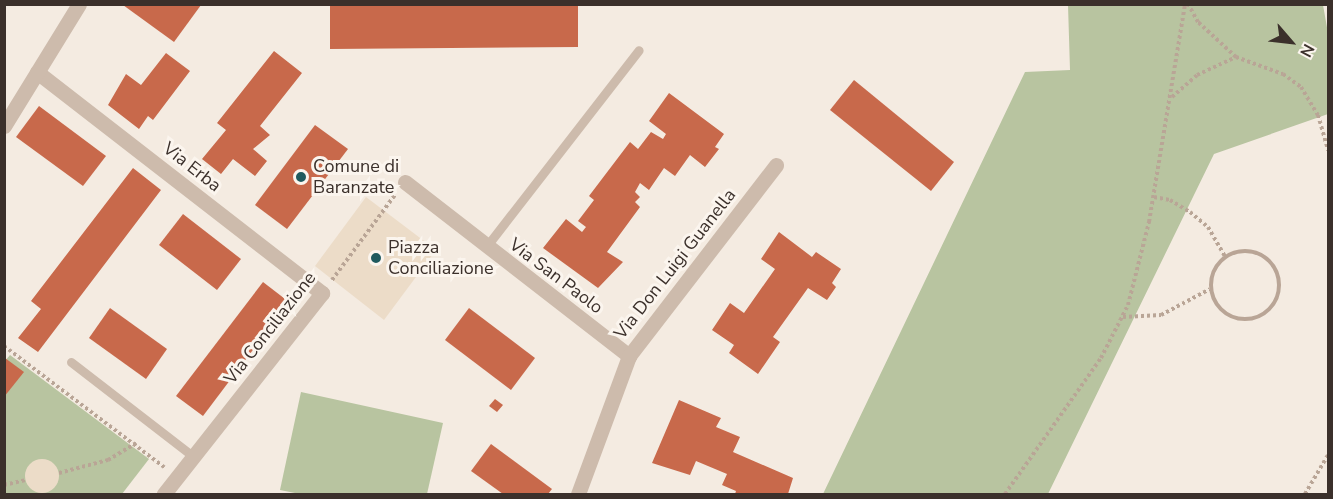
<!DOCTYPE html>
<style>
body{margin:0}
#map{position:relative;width:1333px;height:499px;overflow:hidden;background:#f4ebe1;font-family:"Nunito Sans",sans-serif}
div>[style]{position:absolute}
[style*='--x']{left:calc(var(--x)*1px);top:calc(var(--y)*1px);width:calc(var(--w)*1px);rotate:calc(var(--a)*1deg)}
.green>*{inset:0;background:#b8c4a0}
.plaza>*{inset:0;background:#ecdcc8}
.round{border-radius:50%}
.building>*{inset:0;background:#c8694b}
.path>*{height:4px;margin-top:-2px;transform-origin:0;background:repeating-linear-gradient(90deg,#b9a596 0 3px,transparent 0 6px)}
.path>.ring{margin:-2px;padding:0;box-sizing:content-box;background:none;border:4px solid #b9a596;border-radius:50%}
.lane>*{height:9px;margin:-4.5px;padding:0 4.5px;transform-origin:4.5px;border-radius:4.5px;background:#cdbbac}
.street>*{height:15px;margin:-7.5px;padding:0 7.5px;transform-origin:7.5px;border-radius:7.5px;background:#cdbbac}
.dots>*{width:16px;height:16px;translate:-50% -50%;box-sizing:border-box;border:3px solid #fbf5ee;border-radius:50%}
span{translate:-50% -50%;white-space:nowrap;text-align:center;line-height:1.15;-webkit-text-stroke:6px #fbf5ee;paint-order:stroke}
.street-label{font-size:18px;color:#3b302b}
.poi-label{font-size:18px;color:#3b302b}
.left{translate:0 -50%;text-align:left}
.frame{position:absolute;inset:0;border:6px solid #3b302b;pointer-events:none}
.north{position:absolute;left:1261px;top:12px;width:60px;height:60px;-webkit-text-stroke:4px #fbf5ee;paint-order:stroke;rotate:118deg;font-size:16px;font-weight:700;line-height:24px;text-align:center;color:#3b302b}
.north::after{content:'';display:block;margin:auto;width:21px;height:27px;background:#3b302b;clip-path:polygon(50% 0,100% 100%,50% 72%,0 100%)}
</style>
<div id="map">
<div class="green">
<div style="clip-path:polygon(1068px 5px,1323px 5px,1328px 33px,1328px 114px,1214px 154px,1048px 494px,823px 494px,1025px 72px,1070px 70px)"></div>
<div style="clip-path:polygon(10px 355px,149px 459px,122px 494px,5px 494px,4px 362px)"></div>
<div style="clip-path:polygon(301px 392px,443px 423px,427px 494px,300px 494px,280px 490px)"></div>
</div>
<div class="plaza">
<div style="clip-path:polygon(366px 197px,436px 250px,384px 320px,315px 266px)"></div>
<div class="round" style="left:25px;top:459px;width:34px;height:34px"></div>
</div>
<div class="building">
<div style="clip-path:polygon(330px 4px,578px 4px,578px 47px,330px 49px)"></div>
<div style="clip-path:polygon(123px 5px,201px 5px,174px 42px)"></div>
<div style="clip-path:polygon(274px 51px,302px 73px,260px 126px,270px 135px,253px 149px,267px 161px,255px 176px,233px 159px,221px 174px,202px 159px,226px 130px,217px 123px)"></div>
<div style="clip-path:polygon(166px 53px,190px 71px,153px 120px,148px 116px,139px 129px,108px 105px,126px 74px,141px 85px)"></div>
<div style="clip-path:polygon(854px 80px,954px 162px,931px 191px,830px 110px)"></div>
<div style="clip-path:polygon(669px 93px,724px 134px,715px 147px,719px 149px,705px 167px,690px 155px,675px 176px,664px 168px,649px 190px,640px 183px,635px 192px,640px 197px,635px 202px,640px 207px,607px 252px,623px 262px,598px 288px,543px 248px,566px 219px,582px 232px,586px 227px,578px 221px,594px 200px,589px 196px,630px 142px,638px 149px,651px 132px,663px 139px,666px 134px,649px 121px)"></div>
<div style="clip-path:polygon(39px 106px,106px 156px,83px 186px,16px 137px)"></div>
<div style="clip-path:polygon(315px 125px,348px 149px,287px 229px,255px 205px)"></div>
<div style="clip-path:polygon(133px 168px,161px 190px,38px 352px,18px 338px,41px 309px,31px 301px)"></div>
<div style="clip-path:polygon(183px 214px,241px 259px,217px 290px,159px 245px)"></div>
<div style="clip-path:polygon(779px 232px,812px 257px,816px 252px,841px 269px,832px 283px,836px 287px,827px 300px,808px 288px,773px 337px,780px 342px,758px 374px,729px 353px,734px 345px,712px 330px,730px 303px,744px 313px,775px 269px,761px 259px)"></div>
<div style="clip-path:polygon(263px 282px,289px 302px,203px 416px,176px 396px)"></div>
<div style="clip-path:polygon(110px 308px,167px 349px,146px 379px,89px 338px)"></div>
<div style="clip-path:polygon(469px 308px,535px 358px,511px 390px,445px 340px)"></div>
<div style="clip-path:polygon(5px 358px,24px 372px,4px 397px,4px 359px)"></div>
<div style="clip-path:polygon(495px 399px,503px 405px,497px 412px,489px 406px)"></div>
<div style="clip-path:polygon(679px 400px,721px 418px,716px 427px,740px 437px,733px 452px,793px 478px,788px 494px,735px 494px,736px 491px,722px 485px,727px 474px,696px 461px,690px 475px,652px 463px)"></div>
<div style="clip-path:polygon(491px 444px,552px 489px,548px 494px,503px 494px,471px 471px)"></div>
</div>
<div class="path">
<div style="--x:1236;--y:57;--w:50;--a:19.9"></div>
<div style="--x:1283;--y:74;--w:22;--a:36"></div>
<div style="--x:1301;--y:87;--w:33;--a:59"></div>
<div style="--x:1318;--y:115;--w:37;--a:74"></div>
<div style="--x:1172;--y:97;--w:33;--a:-41"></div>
<div style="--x:1197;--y:75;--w:43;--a:-24.8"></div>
<div style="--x:1236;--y:57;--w:52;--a:-137.4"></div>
<div style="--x:1198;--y:22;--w:21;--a:-119"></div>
<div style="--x:1154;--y:197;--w:16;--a:11"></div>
<div style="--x:1170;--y:200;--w:23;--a:31"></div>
<div style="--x:1190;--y:212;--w:23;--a:40"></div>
<div style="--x:1208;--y:227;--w:34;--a:60"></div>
<div class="ring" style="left:1211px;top:251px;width:64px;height:64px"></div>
<div style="--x:332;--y:280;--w:106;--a:-53.5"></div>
<div style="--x:1123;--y:317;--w:38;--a:-3"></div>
<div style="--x:1161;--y:315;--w:55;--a:-28"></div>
<div style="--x:4;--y:346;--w:201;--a:37.1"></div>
<div style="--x:59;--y:473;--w:51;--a:-14.9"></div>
<div style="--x:108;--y:460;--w:33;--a:-31"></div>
<div style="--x:4;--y:485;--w:23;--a:-13"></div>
<div style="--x:1005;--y:494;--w:166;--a:-54.8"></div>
<div style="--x:1101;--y:358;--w:59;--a:-63"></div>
<div style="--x:1128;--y:305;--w:86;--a:-75.8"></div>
<div style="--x:1149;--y:222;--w:221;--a:-80.6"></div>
<div style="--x:1305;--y:494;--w:45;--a:-59.5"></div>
</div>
<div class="lane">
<div style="--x:486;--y:247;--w:249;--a:-52.2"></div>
<div style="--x:71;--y:362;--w:155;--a:37.7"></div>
</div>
<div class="street">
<div style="--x:37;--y:72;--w:361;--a:37.8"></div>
<div style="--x:322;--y:293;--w:256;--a:128.2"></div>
<div style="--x:4;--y:126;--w:143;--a:-58.4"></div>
<div style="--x:405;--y:182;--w:284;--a:37.8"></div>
<div style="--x:578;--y:494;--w:147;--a:-69.7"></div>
<div style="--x:629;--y:356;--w:241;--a:-52.4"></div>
</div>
<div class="dots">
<div style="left:301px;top:177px;background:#1f5a5e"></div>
<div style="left:376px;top:258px;background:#1f5a5e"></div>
</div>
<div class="street-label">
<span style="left:192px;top:167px;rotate:38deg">Via Erba</span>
<span style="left:675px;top:264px;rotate:-52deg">Via Don Luigi Guanella</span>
<span style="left:556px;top:276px;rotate:37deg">Via San Paolo</span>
<span style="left:270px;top:328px;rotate:-52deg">Via Conciliazione</span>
</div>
<div class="poi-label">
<span class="left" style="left:313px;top:177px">Comune di<br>Baranzate</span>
<span class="left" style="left:388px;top:258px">Piazza<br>Conciliazione</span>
</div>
<div class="frame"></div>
<div class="north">N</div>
</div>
